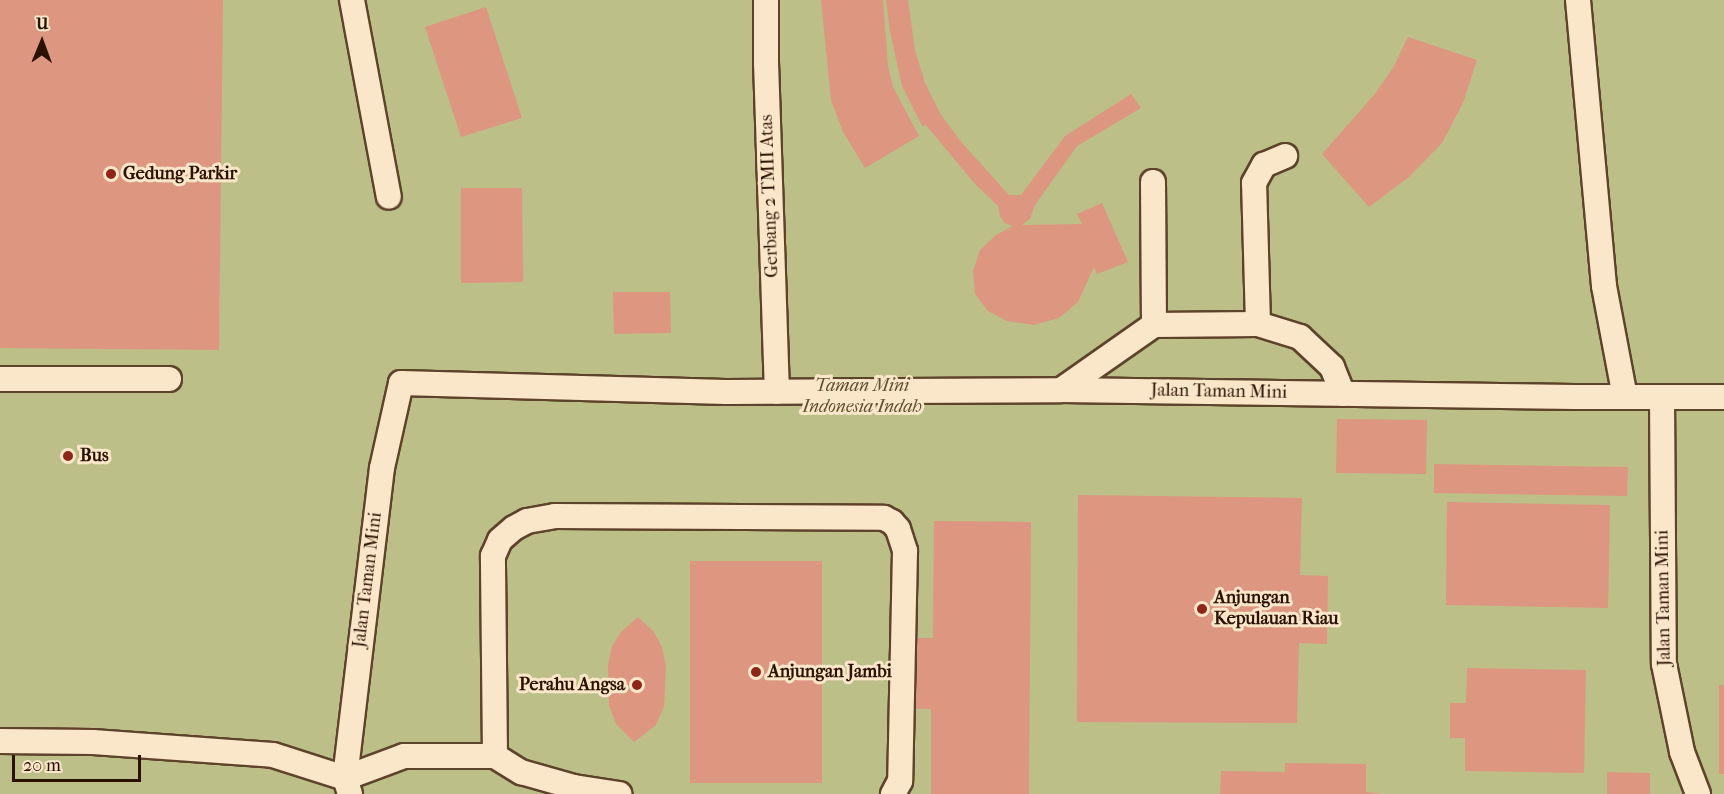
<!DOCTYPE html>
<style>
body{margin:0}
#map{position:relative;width:1724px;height:794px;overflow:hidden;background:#f8d8ab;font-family:"IM FELL French Canon",serif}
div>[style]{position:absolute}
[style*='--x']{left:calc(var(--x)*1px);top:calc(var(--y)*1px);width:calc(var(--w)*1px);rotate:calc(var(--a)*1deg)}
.green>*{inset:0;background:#bdbf89}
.building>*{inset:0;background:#dd9680}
.roads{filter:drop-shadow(2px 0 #5e432b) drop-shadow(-2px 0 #5e432b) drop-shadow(0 2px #5e432b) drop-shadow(0 -2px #5e432b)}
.service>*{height:24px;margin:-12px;padding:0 12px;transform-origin:12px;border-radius:12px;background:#fae6c8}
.dots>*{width:16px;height:16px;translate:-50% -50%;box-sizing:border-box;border:3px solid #fae6c8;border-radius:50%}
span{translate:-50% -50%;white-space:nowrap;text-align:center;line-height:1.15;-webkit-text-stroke:6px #fae6c8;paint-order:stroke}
.poi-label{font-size:18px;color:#2b1100;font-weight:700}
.left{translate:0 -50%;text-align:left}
.right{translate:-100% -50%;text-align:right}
.street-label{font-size:18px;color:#2b1100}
.park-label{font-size:18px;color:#5e4e30;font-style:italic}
.north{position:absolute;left:12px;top:12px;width:60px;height:60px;-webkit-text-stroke:4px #fae6c8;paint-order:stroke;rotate:1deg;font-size:16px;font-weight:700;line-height:24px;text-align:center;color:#2b1100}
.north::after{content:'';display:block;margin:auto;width:21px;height:27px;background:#2b1100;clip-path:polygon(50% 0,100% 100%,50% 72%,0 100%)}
.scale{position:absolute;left:12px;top:755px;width:129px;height:27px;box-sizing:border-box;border:3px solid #2b1100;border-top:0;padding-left:8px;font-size:18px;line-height:21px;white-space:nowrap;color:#2b1100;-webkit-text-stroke:4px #fae6c8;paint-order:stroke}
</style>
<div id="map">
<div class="green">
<div style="clip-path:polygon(0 0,1724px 0,1724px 794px,0 794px)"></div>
</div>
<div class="building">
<div style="clip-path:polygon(0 0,223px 0,219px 350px,0 348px)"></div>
<div style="clip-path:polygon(821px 0,883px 0,888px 66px,893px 87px,919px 136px,865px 168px,843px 132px,831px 100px)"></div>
<div style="clip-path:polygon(886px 0,908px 0,915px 50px,925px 83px,941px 115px,963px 144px,1009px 195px,1021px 195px,1065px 136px,1131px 94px,1141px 108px,1077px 146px,1035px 205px,1030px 219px,1022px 225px,1082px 224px,1077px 214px,1102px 203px,1128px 262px,1097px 274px,1094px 267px,1078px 302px,1059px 318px,1034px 325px,1007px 321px,988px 311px,975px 294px,973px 271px,980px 250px,996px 235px,1013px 226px,1005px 223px,1000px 216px,998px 206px,974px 183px,926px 125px,922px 126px,902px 86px,890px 32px)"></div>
<div style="clip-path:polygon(486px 7px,522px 118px,461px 137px,425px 27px)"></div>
<div style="clip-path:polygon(1408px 37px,1477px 60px,1463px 103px,1442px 143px,1409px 177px,1369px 207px,1322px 154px,1374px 95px,1393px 68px)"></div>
<div style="clip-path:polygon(461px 188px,522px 188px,523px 282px,461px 283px)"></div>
<div style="clip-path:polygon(613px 292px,670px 292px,671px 333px,614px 334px)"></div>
<div style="clip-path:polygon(1337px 419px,1427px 420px,1426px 474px,1336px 473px)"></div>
<div style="clip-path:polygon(1434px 464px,1628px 467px,1627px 496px,1434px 493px)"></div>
<div style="clip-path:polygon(1078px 495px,1302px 498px,1300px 575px,1328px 576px,1327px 644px,1299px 643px,1297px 723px,1077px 722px)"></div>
<div style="clip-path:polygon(1447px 502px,1610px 505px,1608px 608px,1446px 605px)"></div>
<div style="clip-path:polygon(934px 521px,1031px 522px,1029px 794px,931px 794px,931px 709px,914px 709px,914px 638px,933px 638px)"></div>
<div style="clip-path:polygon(690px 561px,822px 561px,822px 783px,690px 783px)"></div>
<div style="clip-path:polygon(638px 617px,654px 632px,662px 647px,666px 666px,664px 706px,656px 725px,634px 742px,616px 724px,609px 705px,608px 665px,612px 646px,621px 632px)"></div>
<div style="clip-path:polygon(1467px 668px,1586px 670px,1584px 773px,1465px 771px,1465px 738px,1450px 738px,1450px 703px,1466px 703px)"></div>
<div style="clip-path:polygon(1719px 685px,1724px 685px,1724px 774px,1719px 774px)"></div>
<div style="clip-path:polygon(1285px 763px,1366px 764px,1366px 792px,1383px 794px,1220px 794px,1221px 771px,1285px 772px)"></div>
<div style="clip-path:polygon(1607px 772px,1650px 773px,1650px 794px,1607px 794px)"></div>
</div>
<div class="roads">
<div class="service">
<div style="--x:352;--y:0;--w:200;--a:79.4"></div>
<div style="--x:766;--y:0;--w:62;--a:90"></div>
<div style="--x:766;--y:62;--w:330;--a:88.1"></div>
<div style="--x:1578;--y:0;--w:287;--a:84.8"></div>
<div style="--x:1604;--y:286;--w:113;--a:79.3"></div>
<div style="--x:1153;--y:182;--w:143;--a:89.6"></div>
<div style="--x:1258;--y:324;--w:141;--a:-91.6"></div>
<div style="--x:1254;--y:183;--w:21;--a:-61"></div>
<div style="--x:1264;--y:165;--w:23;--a:-23"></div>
<div style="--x:0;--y:379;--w:169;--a:0"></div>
<div style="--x:1061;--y:390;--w:113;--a:-35"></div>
<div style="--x:1154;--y:325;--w:104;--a:-0.6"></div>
<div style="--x:1258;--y:324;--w:44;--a:17.2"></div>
<div style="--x:1300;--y:337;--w:44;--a:43.2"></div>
<div style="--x:1332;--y:367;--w:29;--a:68"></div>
<div style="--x:1662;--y:397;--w:267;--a:89.6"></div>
<div style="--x:1664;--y:664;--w:90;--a:78.4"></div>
<div style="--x:1682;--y:752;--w:45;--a:69.1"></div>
<div style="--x:0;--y:741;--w:93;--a:0.6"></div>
<div style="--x:93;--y:742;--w:180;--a:4.1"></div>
<div style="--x:273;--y:755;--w:76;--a:17.7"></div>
<div style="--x:495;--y:756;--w:200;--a:-90.6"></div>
<div style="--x:493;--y:556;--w:17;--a:-66"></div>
<div style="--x:500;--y:540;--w:18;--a:-41"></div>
<div style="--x:514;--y:528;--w:15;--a:-28"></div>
<div style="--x:527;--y:521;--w:28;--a:-10"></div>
<div style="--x:555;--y:516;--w:329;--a:0.3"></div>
<div style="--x:884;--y:518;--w:9;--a:27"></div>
<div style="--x:892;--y:522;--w:9;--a:49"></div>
<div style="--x:898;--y:529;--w:23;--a:72"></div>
<div style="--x:905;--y:551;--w:230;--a:91.2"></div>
<div style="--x:900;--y:781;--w:15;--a:118"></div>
<div style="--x:345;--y:778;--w:63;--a:-20.4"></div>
<div style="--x:404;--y:756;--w:91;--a:0"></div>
<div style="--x:495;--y:756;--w:31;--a:32"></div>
<div style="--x:521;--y:772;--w:55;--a:15.8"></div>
<div style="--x:574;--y:787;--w:46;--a:8.8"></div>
<div style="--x:350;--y:794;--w:17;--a:-107"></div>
<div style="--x:345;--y:778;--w:312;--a:-83.2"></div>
<div style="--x:382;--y:468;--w:87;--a:-77.4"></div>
<div style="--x:401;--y:383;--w:325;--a:1.6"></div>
<div style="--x:726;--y:392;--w:335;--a:-0.3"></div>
<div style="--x:1061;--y:390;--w:514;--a:0.78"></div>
<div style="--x:1575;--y:397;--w:149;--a:0"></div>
</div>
</div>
<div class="dots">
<div style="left:111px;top:174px;background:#8f2418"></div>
<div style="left:68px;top:456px;background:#8f2418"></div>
<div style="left:1202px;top:609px;background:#8f2418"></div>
<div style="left:756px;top:672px;background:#8f2418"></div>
<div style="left:637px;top:685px;background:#8f2418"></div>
</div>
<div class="poi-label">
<span class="left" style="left:123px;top:174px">Gedung Parkir</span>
<span class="left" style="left:80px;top:456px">Bus</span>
<span class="left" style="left:1214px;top:609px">Anjungan<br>Kepulauan Riau</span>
<span class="left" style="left:768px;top:672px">Anjungan Jambi</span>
<span class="right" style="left:625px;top:685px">Perahu Angsa</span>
</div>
<div class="street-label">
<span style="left:770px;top:196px;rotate:-92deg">Gerbang 2 TMII Atas</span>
<span style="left:1219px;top:392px;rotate:1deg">Jalan Taman Mini</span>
<span style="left:368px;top:580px;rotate:-83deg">Jalan Taman Mini</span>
<span style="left:1664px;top:598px;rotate:-91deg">Jalan Taman Mini</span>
</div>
<div class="park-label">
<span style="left:862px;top:397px">Taman Mini<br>Indonesia Indah</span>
</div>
<div class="north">U</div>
<div class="scale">20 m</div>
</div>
